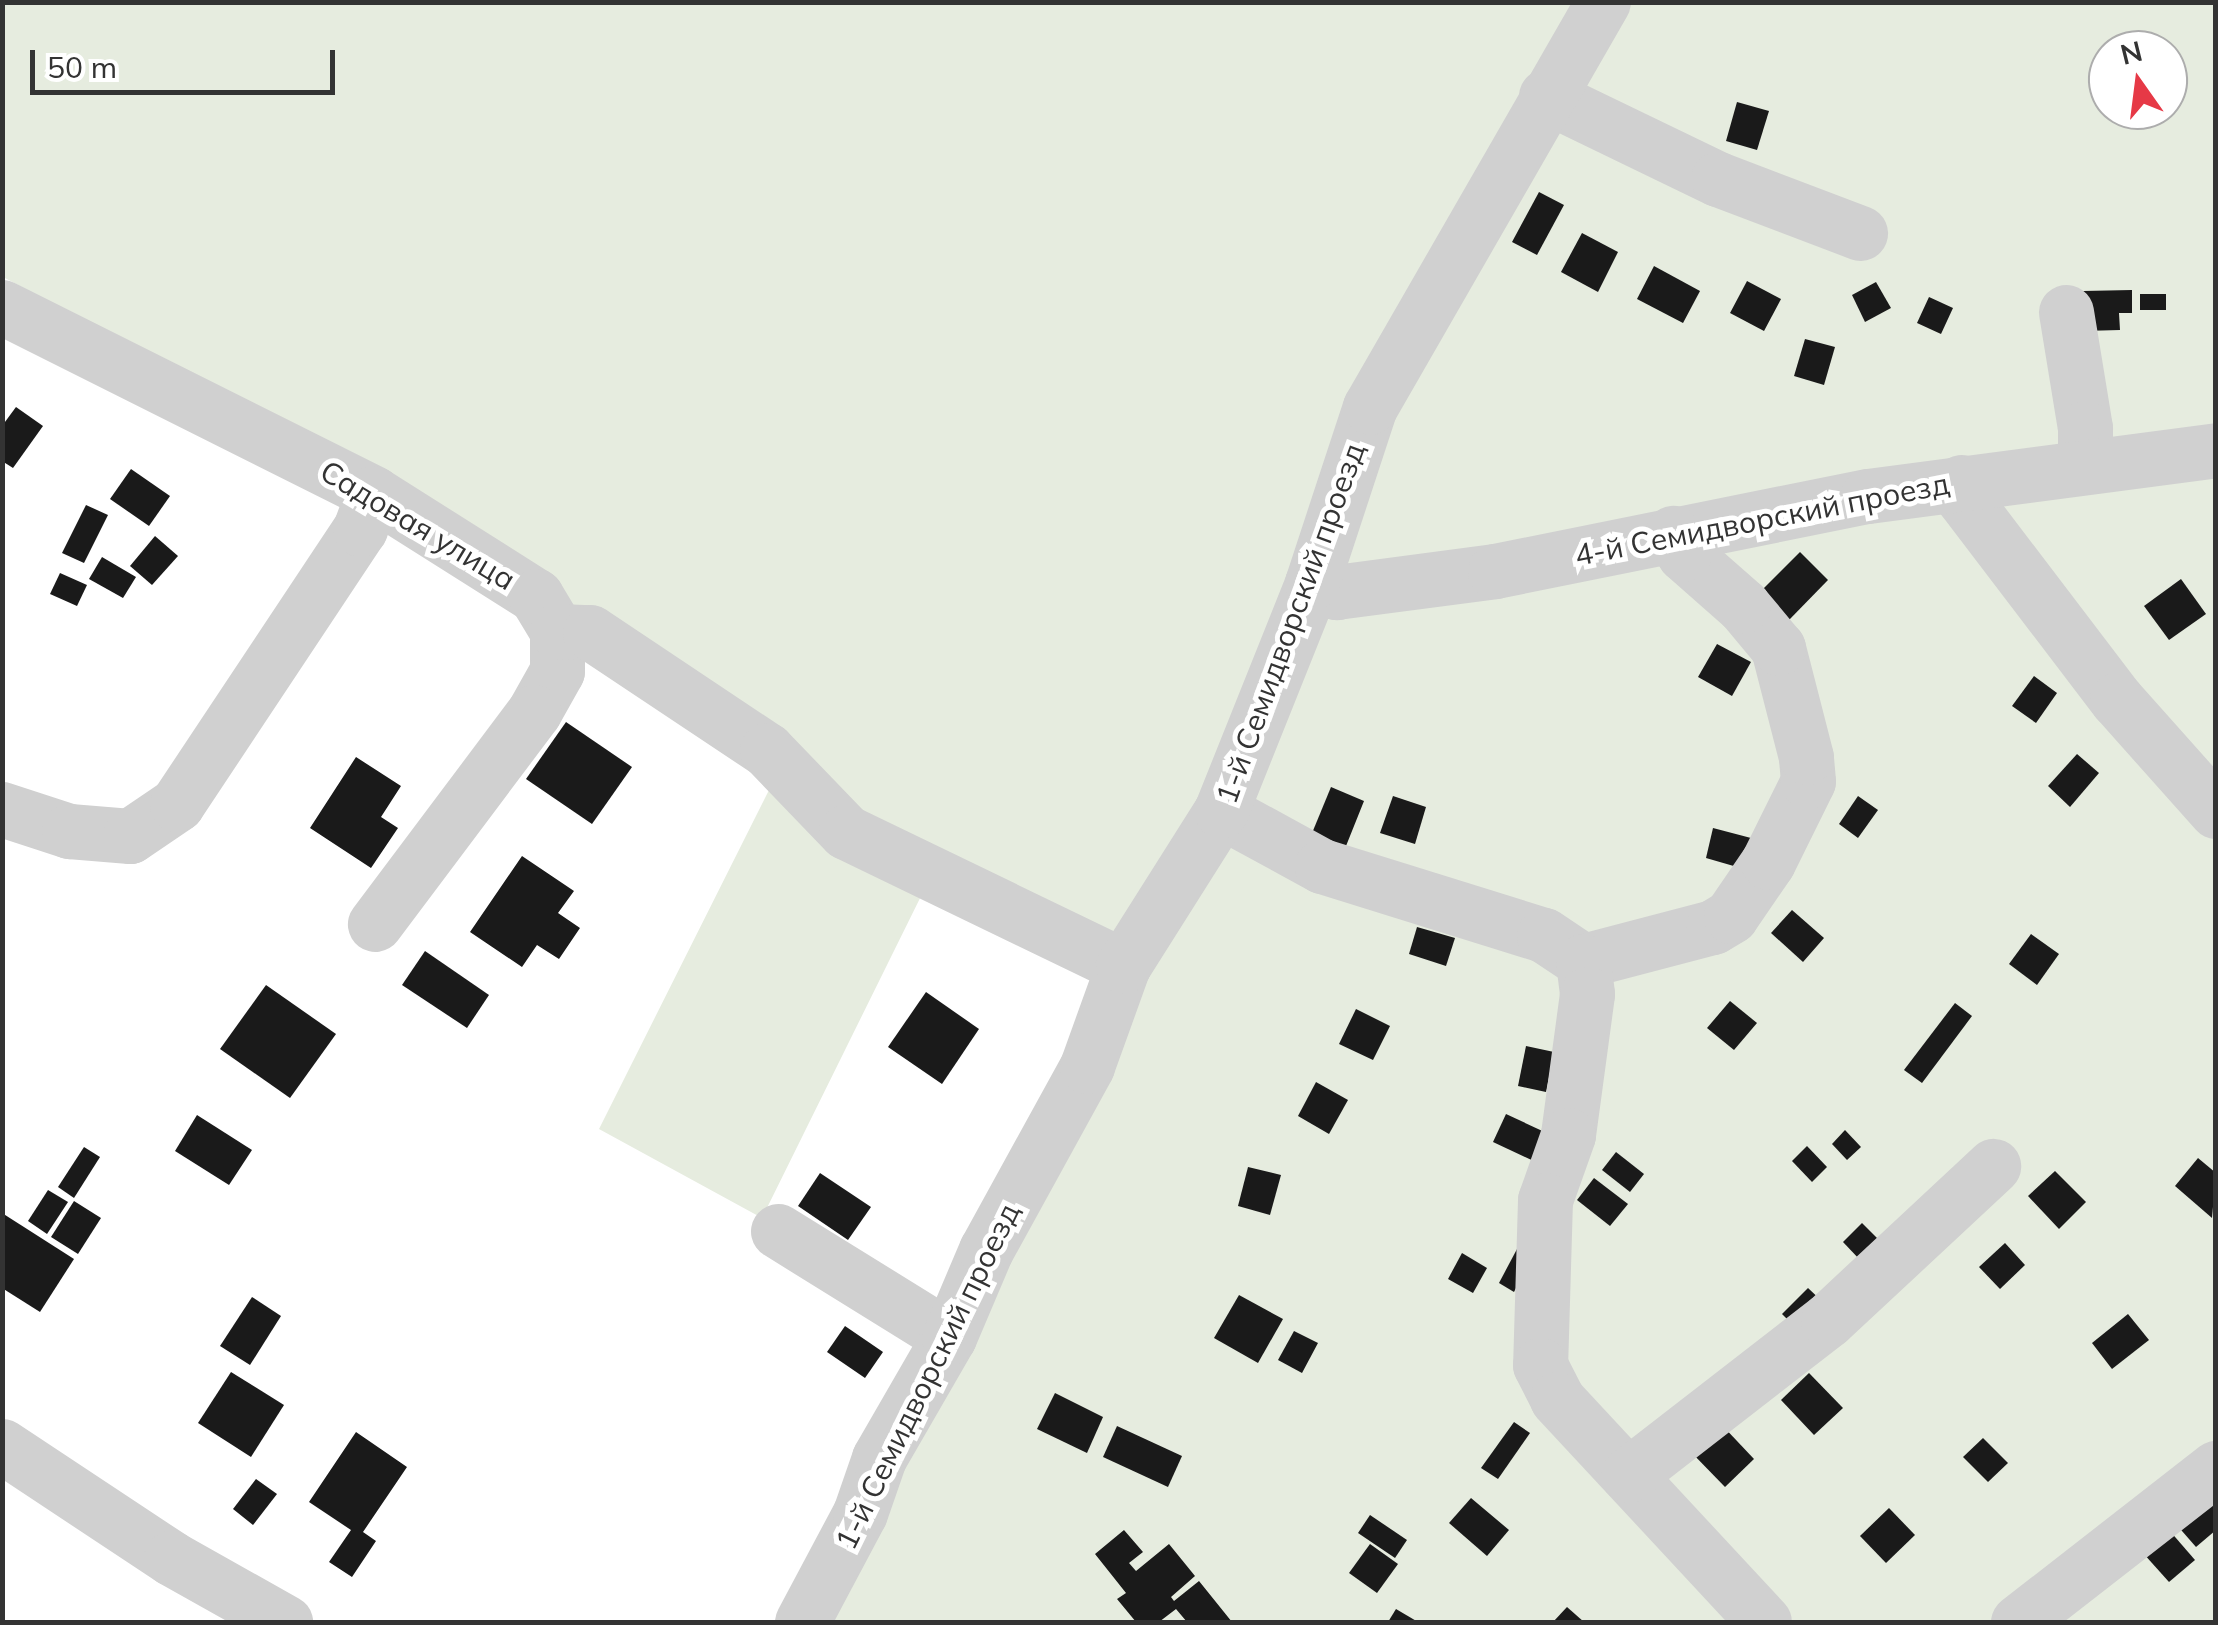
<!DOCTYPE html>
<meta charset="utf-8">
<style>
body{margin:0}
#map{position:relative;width:2218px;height:1625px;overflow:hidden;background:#fff;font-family:Mulish,sans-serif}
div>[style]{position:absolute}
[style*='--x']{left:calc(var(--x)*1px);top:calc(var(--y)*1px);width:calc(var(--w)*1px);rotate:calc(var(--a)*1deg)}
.green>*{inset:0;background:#e6ecdf}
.building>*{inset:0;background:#1a1a1a}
.minor>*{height:55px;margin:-27.5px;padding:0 27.5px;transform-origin:27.5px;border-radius:27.5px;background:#d0d0d0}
span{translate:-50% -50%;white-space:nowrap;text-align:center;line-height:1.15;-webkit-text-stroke:10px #fff;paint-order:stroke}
.street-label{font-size:30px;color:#333}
.frame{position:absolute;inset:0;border:5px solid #333;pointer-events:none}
.north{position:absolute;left:2088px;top:30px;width:100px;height:100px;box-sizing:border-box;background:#fff;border:2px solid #adadad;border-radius:50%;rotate:346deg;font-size:28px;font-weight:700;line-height:40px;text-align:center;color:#333}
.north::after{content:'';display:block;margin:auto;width:35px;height:45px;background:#e63946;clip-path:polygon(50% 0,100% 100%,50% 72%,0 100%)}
.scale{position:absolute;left:30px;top:50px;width:305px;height:45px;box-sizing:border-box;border:5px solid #333;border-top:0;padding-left:12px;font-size:30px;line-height:35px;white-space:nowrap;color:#333;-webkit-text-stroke:8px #fff;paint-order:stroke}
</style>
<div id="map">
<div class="green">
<div style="clip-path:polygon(2px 3px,1583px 3px,1223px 754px,1117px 947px,929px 880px,762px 1218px,599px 1129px,778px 772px,399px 487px,3px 277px)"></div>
<div style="clip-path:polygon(evenodd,1624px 3px,2215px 3px,2215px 438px,1335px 572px,1383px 417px,1624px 3px,2108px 50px,2168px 50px,2168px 110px,2108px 110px,2108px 50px)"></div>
<div style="clip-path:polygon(2215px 461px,2215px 796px,1980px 489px)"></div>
<div style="clip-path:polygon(1934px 497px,2215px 825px,2215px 1459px,2011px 1622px,1772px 1622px,1562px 1392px,1552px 1258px,1601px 975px,1715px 934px,1823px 777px,1696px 554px)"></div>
<div style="clip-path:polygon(1649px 556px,1738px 615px,1794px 761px,1729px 906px,1598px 945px,1247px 809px,1314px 619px)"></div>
<div style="clip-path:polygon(1222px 839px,1573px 971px,1530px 1368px,1756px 1622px,817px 1622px,1095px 1075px)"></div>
<div style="clip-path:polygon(2215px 1479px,2215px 1622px,2034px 1622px)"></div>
</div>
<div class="building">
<div style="clip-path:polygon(1737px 102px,1769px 111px,1757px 150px,1726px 141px)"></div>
<div style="clip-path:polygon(1539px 192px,1564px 205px,1537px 255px,1512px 242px)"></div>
<div style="clip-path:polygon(1582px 233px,1618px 252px,1598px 292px,1561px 272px)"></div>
<div style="clip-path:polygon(1654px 266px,1700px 291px,1683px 323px,1637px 299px)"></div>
<div style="clip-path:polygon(1747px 281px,1781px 299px,1764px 331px,1730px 313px)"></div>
<div style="clip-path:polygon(1876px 282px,1891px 308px,1865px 322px,1852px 295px)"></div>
<div style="clip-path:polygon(2132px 290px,2132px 313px,2119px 313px,2120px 330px,2083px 331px,2083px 291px)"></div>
<div style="clip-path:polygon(2140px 294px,2166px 294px,2166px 310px,2140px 310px)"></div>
<div style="clip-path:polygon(1929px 297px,1953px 308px,1941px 334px,1917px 323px)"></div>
<div style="clip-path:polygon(1805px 339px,1835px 347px,1824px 385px,1794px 376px)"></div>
<div style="clip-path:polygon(16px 407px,43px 426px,13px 468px,2px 461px,2px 426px)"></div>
<div style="clip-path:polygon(131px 469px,170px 496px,149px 526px,110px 499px)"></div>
<div style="clip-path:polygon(86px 505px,108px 515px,84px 563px,62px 553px)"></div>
<div style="clip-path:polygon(155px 536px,178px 556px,152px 585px,130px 566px)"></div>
<div style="clip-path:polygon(1800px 552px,1828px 580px,1789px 620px,1761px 591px)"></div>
<div style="clip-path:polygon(102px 557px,136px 577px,123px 598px,89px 579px)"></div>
<div style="clip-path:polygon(60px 573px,87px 585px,77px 606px,50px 594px)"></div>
<div style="clip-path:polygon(2181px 579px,2206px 614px,2169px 640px,2144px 606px)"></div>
<div style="clip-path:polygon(1717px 644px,1751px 662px,1732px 696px,1698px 677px)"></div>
<div style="clip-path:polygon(2034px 676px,2057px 693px,2036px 723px,2012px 706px)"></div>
<div style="clip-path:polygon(566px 722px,632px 767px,592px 824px,526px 779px)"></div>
<div style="clip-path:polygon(2077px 754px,2099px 773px,2070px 807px,2048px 786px)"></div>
<div style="clip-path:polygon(356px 757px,401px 786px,381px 817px,398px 828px,371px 868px,310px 828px)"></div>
<div style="clip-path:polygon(1331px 787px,1364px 801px,1344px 851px,1310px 838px)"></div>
<div style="clip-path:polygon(1393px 796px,1426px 807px,1415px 844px,1380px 833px)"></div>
<div style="clip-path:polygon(1858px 796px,1878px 810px,1858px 838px,1839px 824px)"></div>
<div style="clip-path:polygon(1713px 828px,1751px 838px,1744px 869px,1706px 858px)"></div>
<div style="clip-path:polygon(522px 856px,574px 891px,558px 913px,580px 928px,559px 959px,537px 945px,522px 967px,470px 932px)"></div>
<div style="clip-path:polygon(1792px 910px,1824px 938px,1803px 962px,1771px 933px)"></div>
<div style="clip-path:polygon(1417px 927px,1455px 938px,1446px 966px,1409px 954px)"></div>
<div style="clip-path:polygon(2031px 934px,2059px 954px,2037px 985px,2009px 964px)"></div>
<div style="clip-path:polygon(425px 951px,489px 995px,467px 1028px,402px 985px)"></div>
<div style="clip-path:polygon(266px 985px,336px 1034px,290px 1098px,220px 1049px)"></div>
<div style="clip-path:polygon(926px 992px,979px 1029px,942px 1084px,888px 1047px)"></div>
<div style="clip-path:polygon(1730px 1001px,1757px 1023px,1734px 1050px,1707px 1028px)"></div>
<div style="clip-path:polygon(1955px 1003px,1972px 1016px,1922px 1083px,1904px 1070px)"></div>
<div style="clip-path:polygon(1356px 1009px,1390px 1026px,1373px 1060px,1339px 1044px)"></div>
<div style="clip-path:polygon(1526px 1046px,1554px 1052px,1546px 1092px,1518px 1086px)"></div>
<div style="clip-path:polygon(1316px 1082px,1348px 1100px,1329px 1134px,1298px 1116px)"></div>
<div style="clip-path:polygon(1506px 1114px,1551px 1135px,1538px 1163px,1493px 1142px)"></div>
<div style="clip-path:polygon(197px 1115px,252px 1150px,229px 1185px,175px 1151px)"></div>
<div style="clip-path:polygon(1845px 1130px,1861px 1147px,1847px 1160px,1832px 1144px)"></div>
<div style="clip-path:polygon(1807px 1146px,1827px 1167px,1812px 1182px,1792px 1161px)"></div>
<div style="clip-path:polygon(84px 1147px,100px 1157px,74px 1198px,58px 1187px)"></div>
<div style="clip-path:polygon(1616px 1152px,1644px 1174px,1630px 1192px,1602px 1170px)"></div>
<div style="clip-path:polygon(2198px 1158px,2216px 1173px,2212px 1218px,2175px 1186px)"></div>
<div style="clip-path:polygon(1248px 1167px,1281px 1175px,1270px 1215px,1238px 1206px)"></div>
<div style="clip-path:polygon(2055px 1171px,2086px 1202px,2059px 1229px,2028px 1196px)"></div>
<div style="clip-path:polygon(820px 1173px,871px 1207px,848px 1240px,798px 1206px)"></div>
<div style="clip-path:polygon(1594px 1178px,1628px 1204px,1610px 1226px,1577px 1200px)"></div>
<div style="clip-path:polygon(48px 1190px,68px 1202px,47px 1234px,28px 1221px)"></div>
<div style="clip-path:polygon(74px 1201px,101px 1218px,78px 1254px,51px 1237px)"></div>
<div style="clip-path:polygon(2px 1213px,74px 1259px,40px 1312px,2px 1288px)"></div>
<div style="clip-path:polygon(1862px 1223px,1881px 1242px,1861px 1261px,1843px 1242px)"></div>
<div style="clip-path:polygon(2005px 1243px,2025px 1265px,2000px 1289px,1979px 1267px)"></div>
<div style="clip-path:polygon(1517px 1249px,1532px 1256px,1514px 1292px,1499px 1283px)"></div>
<div style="clip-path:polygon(1462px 1253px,1487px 1268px,1473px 1293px,1448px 1279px)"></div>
<div style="clip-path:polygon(1808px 1288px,1824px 1303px,1797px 1329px,1782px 1314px)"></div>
<div style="clip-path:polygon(1239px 1295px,1283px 1319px,1258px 1363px,1214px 1338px)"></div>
<div style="clip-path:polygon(252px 1297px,281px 1316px,250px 1365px,220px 1346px)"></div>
<div style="clip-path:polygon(2128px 1314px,2149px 1340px,2112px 1369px,2092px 1343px)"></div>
<div style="clip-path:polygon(845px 1326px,883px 1352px,865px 1378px,827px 1352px)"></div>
<div style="clip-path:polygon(1294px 1331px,1318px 1343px,1302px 1373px,1278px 1360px)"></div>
<div style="clip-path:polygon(231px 1372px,284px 1405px,251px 1457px,198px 1423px)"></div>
<div style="clip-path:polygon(1809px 1373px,1843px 1408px,1814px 1435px,1781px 1400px)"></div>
<div style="clip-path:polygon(1055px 1393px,1103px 1417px,1087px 1453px,1037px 1429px)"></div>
<div style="clip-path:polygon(1514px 1422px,1530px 1433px,1498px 1479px,1481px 1468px)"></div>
<div style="clip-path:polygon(1720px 1423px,1754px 1459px,1725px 1487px,1690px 1451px)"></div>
<div style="clip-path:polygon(1117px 1426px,1182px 1456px,1168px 1487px,1103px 1457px)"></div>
<div style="clip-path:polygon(356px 1432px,407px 1467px,363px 1532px,376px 1541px,352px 1577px,329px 1562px,351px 1530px,309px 1502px)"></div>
<div style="clip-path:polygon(1983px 1438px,2008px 1463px,1988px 1482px,1963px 1457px)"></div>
<div style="clip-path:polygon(256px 1479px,277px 1494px,253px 1525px,233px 1509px)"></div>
<div style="clip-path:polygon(2216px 1488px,2216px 1530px,2196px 1547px,2175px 1523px)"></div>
<div style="clip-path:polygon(1471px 1498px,1509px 1530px,1487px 1556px,1449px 1523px)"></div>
<div style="clip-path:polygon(1889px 1508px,1915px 1535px,1886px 1563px,1860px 1536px)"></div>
<div style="clip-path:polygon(1370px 1515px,1407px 1540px,1395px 1558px,1358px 1533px)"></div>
<div style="clip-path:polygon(1124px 1530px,1143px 1552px,1129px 1563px,1136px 1571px,1169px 1544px,1195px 1576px,1171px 1597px,1174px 1601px,1199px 1581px,1232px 1622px,1187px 1622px,1176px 1609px,1159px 1622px,1136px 1622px,1117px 1599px,1126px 1593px,1095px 1554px)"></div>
<div style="clip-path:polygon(2169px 1530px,2195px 1560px,2169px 1582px,2143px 1553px)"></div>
<div style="clip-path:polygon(1370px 1544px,1398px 1564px,1377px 1593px,1349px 1573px)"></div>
<div style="clip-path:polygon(1567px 1607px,1584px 1622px,1553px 1622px)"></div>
<div style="clip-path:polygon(1396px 1609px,1418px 1622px,1388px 1622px)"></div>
</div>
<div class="minor">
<div style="--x:1546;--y:96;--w:191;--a:25.8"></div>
<div style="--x:1718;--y:179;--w:152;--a:20.8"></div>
<div style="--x:2;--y:307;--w:415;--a:26.6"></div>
<div style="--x:373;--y:493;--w:193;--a:32.3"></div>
<div style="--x:536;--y:596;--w:41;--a:59"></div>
<div style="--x:557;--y:631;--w:40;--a:90"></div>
<div style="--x:557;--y:671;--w:47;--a:119.3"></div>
<div style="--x:534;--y:712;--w:265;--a:126.9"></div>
<div style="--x:2066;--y:312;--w:118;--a:80.7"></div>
<div style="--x:2085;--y:428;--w:36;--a:90"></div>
<div style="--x:1961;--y:482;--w:16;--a:83"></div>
<div style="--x:1963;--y:498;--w:254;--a:52.7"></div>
<div style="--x:2117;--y:700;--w:149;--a:48.3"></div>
<div style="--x:1312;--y:583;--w:26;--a:21"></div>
<div style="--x:1336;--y:592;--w:160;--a:-7.5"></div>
<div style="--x:1495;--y:571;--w:380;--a:-11.4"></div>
<div style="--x:1868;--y:496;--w:351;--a:-7.5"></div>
<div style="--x:557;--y:631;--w:33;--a:2"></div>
<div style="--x:590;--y:632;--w:213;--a:33.7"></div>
<div style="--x:767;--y:750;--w:114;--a:46.1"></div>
<div style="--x:846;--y:832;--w:308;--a:25.8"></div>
<div style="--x:2;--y:809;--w:71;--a:18.2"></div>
<div style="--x:69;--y:831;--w:61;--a:4.7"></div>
<div style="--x:130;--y:836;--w:57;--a:-34.2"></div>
<div style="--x:177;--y:804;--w:330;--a:-56.4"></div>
<div style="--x:360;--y:529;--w:38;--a:-70"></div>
<div style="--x:1221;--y:811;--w:115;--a:28.6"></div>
<div style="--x:1322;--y:866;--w:232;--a:17.3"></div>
<div style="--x:1544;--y:935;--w:47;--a:33.7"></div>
<div style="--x:1583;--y:961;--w:134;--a:-14.7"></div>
<div style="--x:1713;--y:927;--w:21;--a:-31"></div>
<div style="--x:1731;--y:916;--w:65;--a:-55.6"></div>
<div style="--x:1768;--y:862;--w:90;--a:-63.7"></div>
<div style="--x:1808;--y:781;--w:24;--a:-95"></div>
<div style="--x:1806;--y:757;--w:113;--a:-104.4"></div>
<div style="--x:1778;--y:648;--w:55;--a:-129.8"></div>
<div style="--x:1743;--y:606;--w:79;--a:-138.6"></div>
<div style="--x:1684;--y:554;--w:24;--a:-118"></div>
<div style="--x:1583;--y:961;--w:33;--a:83"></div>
<div style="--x:1587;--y:994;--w:142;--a:97.7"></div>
<div style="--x:1568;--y:1135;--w:69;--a:109.5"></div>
<div style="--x:1545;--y:1200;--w:165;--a:91.7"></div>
<div style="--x:1540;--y:1365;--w:38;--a:63"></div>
<div style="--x:1557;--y:1399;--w:304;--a:47.1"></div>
<div style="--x:778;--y:1231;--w:201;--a:31.8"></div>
<div style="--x:2;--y:1446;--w:203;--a:33.5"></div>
<div style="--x:171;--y:1558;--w:131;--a:29.3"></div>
<div style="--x:1628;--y:1475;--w:253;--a:-37.8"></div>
<div style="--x:1828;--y:1320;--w:226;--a:-43"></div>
<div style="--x:802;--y:1622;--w:123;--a:-62"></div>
<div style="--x:860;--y:1513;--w:58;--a:-70.9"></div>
<div style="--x:879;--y:1458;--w:140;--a:-60"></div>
<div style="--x:949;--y:1337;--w:95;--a:-67"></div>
<div style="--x:986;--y:1250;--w:210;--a:-61.2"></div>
<div style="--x:1087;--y:1066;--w:106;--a:-70.2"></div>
<div style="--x:1123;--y:966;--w:183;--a:-57.7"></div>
<div style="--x:1221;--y:811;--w:245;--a:-68.2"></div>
<div style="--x:1312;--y:583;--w:185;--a:-71.8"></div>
<div style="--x:1370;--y:407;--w:467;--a:-60.1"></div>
<div style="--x:2018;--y:1622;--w:251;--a:-37.9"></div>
</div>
<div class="street-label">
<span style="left:1762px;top:519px;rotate:-11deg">4-й Семидворский проезд</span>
<span style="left:418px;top:525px;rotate:31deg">Садовая улица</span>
<span style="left:1290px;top:623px;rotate:-70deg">1-й Семидворский проезд</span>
<span style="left:927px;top:1376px;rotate:-64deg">1-й Семидворский проезд</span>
</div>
<div class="frame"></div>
<div class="north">N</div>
<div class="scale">50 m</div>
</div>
